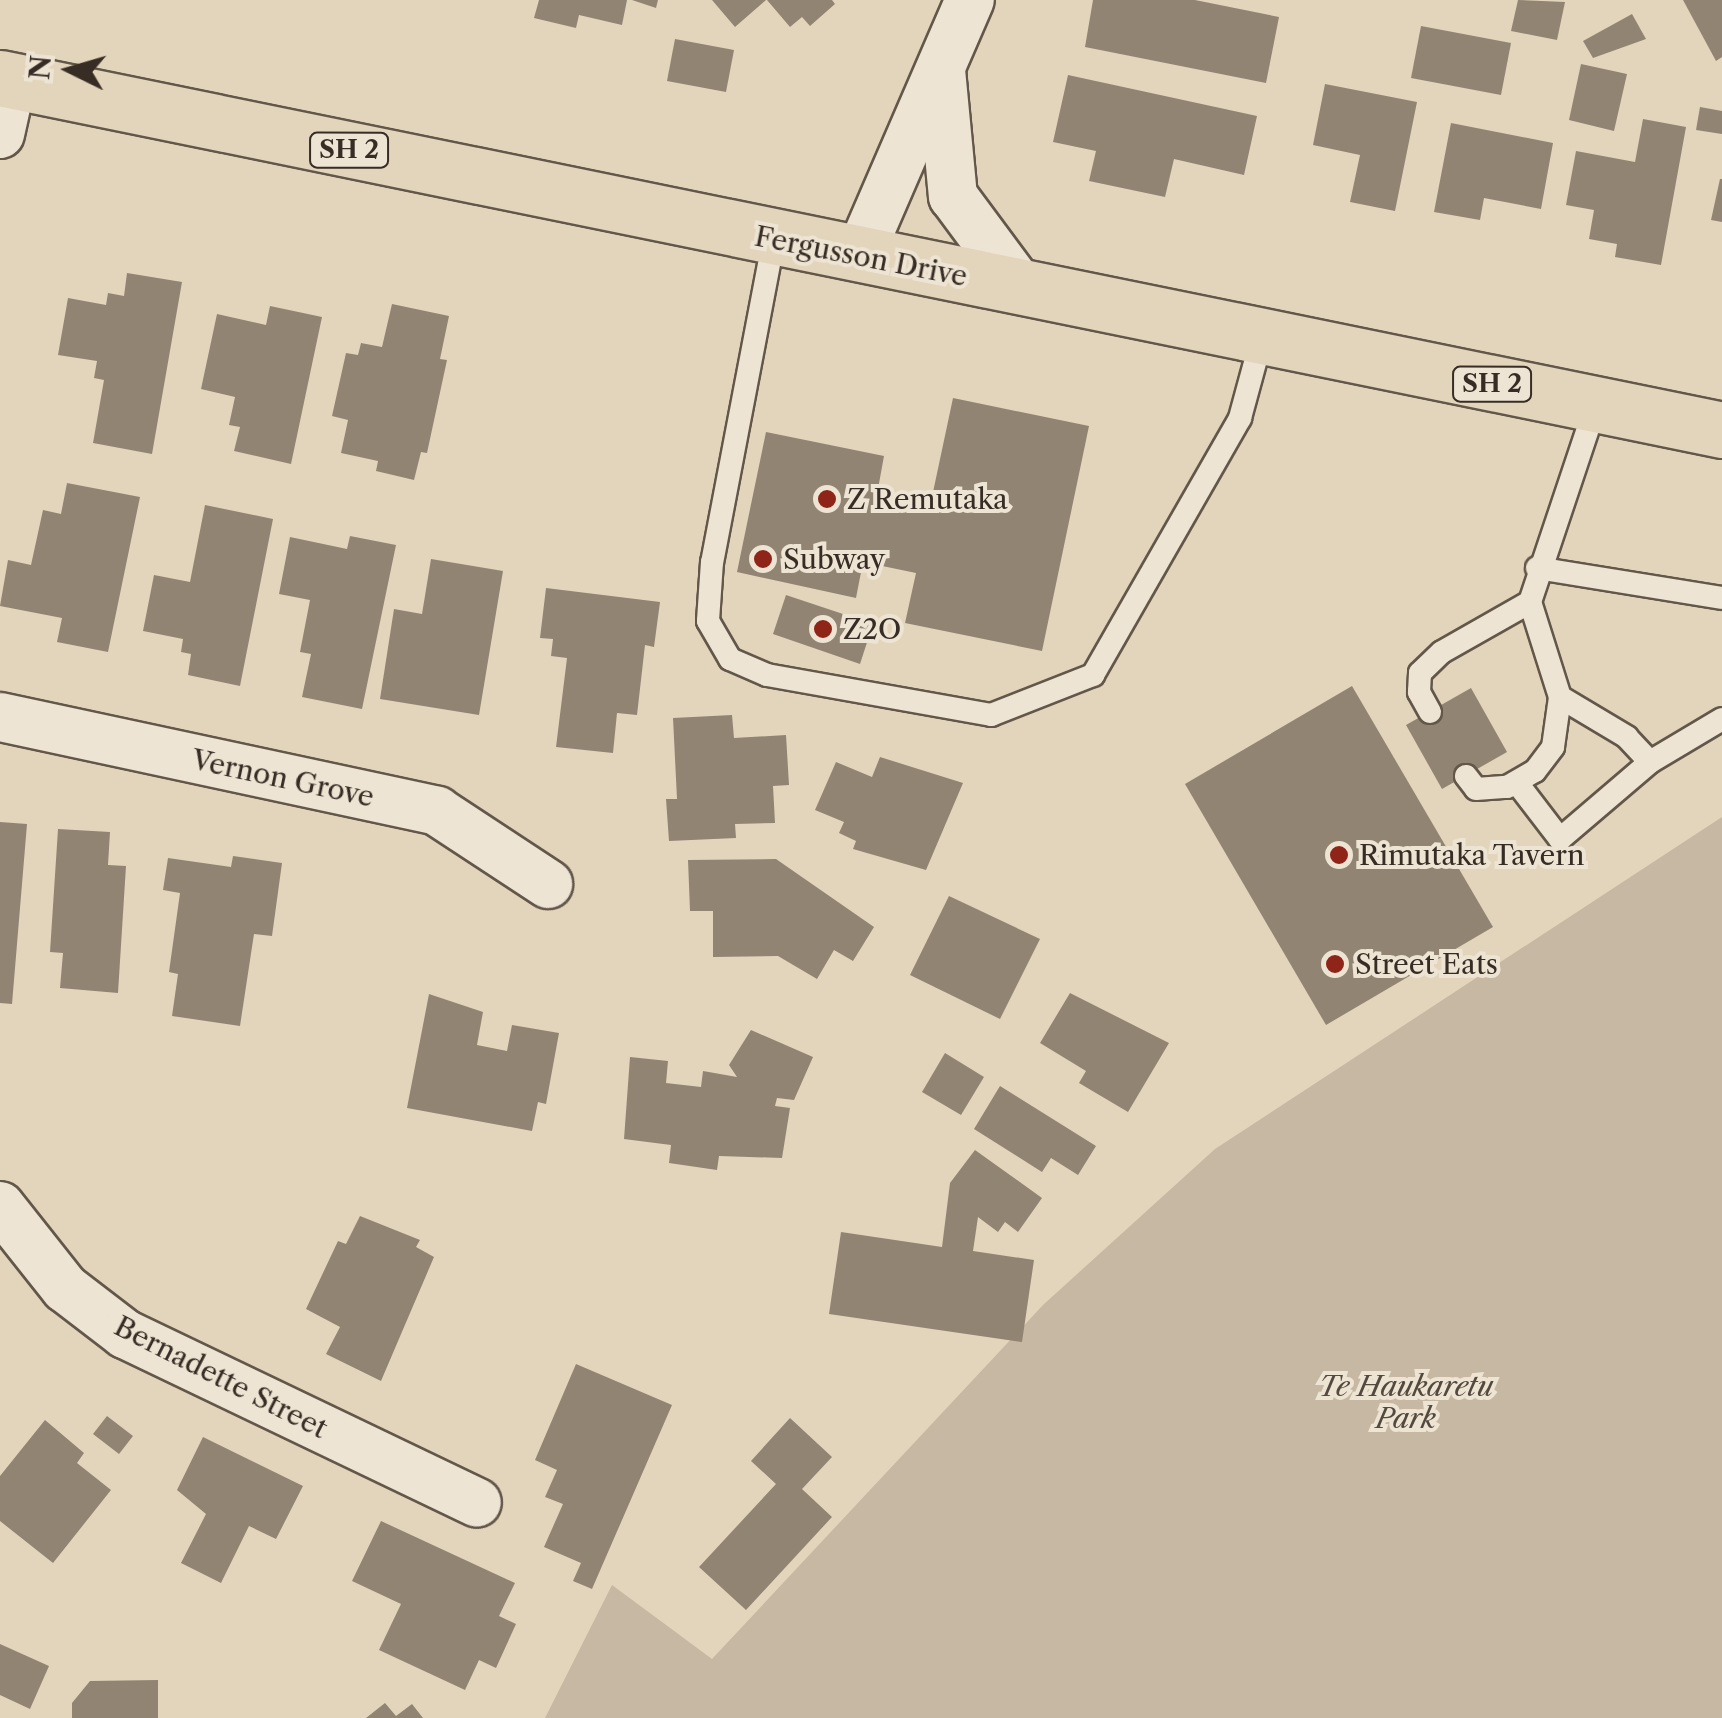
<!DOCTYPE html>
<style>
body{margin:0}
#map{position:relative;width:1722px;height:1718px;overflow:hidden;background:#e3d5bb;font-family:"Libre Caslon Text",serif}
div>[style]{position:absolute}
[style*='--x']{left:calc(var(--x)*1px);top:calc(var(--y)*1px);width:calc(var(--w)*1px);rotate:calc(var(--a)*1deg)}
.green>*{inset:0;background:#c6b8a2}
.building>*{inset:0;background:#918473}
.roads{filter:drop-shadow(2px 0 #63574a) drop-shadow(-2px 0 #63574a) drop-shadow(0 2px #63574a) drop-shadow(0 -2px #63574a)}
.lane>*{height:22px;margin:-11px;padding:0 11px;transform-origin:11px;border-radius:11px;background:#ede4d3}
.street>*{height:48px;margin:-24px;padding:0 24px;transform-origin:24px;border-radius:24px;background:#ede4d3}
.highway>*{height:55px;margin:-27.5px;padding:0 27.5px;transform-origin:27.5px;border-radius:27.5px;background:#e3d5bb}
.dots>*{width:28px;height:28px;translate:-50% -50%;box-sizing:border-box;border:5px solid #ede4d3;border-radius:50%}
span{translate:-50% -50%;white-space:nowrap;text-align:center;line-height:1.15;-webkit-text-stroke:8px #ede4d3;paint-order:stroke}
.shield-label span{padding:2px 8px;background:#ede4d3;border:2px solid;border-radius:8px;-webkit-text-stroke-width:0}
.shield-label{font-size:25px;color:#382d25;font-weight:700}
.street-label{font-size:28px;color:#382d25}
.poi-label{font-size:28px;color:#382d25}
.left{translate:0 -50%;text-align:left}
.park-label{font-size:28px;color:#54493e;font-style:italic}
.north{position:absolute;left:20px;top:20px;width:100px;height:100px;-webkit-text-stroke:8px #ede4d3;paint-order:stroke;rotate:275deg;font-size:28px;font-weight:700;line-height:40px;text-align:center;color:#382d25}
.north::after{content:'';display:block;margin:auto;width:35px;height:45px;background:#382d25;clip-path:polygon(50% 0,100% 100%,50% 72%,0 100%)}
</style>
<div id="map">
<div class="green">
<div style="clip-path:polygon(1722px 817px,1722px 1718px,545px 1718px,612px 1585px,712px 1659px,1043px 1305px,1215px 1149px)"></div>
</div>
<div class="building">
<div style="clip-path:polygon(539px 0,627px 0,622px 25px,579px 15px,576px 28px,534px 18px)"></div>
<div style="clip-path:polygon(632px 0,658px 0,656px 8px)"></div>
<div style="clip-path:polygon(712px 0,766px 0,735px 27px)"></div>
<div style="clip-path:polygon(767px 0,832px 0,835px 4px,810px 26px,802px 17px,790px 27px)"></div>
<div style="clip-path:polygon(1093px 0,1195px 0,1279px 17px,1266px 83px,1085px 47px)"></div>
<div style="clip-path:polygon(1518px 0,1565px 2px,1557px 40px,1511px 31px)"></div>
<div style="clip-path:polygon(1683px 0,1722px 0,1722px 57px,1716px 61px)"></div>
<div style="clip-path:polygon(1632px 14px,1646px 39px,1593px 58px,1583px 41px)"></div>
<div style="clip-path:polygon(1421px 26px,1511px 43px,1501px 95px,1411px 78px)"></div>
<div style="clip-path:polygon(675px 39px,734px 50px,726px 92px,667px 81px)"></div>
<div style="clip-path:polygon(1581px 64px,1627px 74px,1614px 131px,1569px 120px)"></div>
<div style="clip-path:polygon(1068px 75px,1257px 116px,1244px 175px,1174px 159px,1165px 197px,1089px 181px,1096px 151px,1053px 142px)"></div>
<div style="clip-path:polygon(1325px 84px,1417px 102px,1395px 211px,1350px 202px,1360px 155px,1313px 145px)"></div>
<div style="clip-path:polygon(1700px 107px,1722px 111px,1722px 134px,1696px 130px)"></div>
<div style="clip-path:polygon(1643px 119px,1686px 127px,1661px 265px,1615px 257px,1617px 244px,1589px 239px,1594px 210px,1566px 205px,1576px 151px,1635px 162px)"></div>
<div style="clip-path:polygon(1451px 123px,1553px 143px,1541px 209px,1484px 198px,1480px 220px,1434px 212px)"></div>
<div style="clip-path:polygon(1720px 179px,1722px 179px,1722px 222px,1711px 220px)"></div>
<div style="clip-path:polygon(127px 273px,182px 282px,152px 454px,93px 443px,104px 380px,94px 378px,97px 361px,58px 355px,68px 298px,106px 305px,108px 293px,124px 296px)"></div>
<div style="clip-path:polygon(392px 304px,449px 316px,440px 359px,447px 360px,427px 453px,421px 452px,414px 480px,376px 471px,378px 461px,341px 453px,348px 420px,332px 416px,346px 353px,358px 355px,361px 343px,382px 347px)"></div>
<div style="clip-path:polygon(270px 306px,322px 317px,291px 464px,234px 451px,240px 427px,229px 425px,235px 397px,201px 389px,217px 314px,266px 325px)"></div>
<div style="clip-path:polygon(953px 398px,1089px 426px,1042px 651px,905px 623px,916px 573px,863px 562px,856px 598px,737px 572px,766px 432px,884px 456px,876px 500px,929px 511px)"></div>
<div style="clip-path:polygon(67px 483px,140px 497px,108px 652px,57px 642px,62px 618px,0 606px,8px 560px,31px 565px,43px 510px,61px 514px)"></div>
<div style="clip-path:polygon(205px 505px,273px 519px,240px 686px,188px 675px,191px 654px,181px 652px,183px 639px,143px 631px,154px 575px,190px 582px)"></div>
<div style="clip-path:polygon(350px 536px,396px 545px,362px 709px,302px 697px,311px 654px,300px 652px,310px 600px,279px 594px,290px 537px,347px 549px)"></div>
<div style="clip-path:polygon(431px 559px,503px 571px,479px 715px,380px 699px,394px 609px,422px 614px)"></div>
<div style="clip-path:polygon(546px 588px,660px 602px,654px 647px,645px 645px,637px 715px,617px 713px,613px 753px,556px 747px,567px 658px,551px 656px,553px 639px,540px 638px)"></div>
<div style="clip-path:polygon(786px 595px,873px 624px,860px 664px,773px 634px)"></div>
<div style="clip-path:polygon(1352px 686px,1493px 927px,1326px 1025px,1185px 784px)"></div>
<div style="clip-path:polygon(1471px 688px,1507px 752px,1442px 789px,1406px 725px)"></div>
<div style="clip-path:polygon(732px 715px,734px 738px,786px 735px,789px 785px,773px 786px,775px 823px,735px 824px,736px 838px,669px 841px,666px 799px,677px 799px,673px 718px)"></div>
<div style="clip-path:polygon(880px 757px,963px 783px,926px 870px,853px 849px,856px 841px,839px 833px,844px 822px,815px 810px,836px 762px,872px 777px)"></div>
<div style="clip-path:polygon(0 822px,27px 824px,12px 1004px,0 1003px)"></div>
<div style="clip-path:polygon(58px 829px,110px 832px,108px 865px,126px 866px,118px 993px,60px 988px,63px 953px,50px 952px)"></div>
<div style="clip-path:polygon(233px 856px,282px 863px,272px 936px,254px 934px,240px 1026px,172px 1016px,178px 974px,169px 972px,180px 893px,163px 890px,168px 858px,231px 867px)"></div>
<div style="clip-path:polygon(776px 859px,874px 927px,853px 961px,834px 950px,817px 979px,778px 956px,713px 957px,713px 911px,690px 911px,688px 860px)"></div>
<div style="clip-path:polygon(949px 896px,1040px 939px,1000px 1019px,910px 975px)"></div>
<div style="clip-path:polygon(1070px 993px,1169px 1043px,1128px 1112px,1079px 1083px,1086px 1071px,1040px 1043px)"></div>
<div style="clip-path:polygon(429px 994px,483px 1012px,477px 1045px,507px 1051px,512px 1025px,559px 1033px,546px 1104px,538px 1102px,532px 1131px,407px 1108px)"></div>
<div style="clip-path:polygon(751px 1030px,813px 1057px,794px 1100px,777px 1098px,775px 1106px,790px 1108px,782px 1158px,719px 1156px,717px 1170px,669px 1163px,671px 1145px,624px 1139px,630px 1057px,668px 1061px,666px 1083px,701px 1087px,703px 1071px,737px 1077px,729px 1065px)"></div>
<div style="clip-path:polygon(945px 1053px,984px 1077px,961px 1115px,922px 1092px)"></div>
<div style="clip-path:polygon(1000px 1086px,1096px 1146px,1078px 1175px,1051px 1158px,1042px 1172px,974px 1129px)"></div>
<div style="clip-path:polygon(975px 1150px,1042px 1198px,1018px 1232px,1005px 1222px,998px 1232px,978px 1217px,973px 1251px,1034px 1260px,1022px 1342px,829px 1314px,841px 1232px,942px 1247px,950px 1183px)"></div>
<div style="clip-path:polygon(360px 1216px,420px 1240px,416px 1247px,434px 1257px,381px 1381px,326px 1354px,340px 1327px,306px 1309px,338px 1241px,346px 1244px)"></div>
<div style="clip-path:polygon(576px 1364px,672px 1405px,592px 1589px,573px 1581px,581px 1563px,544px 1547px,563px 1504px,545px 1497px,557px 1470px,535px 1460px)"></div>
<div style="clip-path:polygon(107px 1416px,133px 1436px,119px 1454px,93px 1434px)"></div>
<div style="clip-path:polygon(790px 1418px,832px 1457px,802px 1489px,832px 1517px,746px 1610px,699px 1567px,776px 1484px,751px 1461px)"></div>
<div style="clip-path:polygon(45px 1420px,84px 1453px,77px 1463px,111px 1490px,53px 1563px,0 1521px,0 1476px)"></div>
<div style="clip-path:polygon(203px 1437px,303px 1486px,276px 1539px,249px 1526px,221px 1583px,181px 1563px,206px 1514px,177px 1490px)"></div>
<div style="clip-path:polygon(381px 1521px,515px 1583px,499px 1616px,516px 1624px,496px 1668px,479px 1660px,465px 1690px,379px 1650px,401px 1604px,352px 1581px)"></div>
<div style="clip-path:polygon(0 1644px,49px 1666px,30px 1709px,0 1695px)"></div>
<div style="clip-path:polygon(158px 1680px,158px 1718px,72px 1718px,72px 1703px,90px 1681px)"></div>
<div style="clip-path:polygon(385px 1703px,396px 1716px,412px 1704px,423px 1718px,366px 1718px)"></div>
</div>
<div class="roads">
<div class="lane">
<div style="--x:774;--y:238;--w:330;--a:100.8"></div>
<div style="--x:712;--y:562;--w:59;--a:93.9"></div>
<div style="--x:708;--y:621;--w:44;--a:59.9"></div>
<div style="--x:730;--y:659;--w:40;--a:23.4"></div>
<div style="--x:767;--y:675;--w:228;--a:10.1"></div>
<div style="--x:991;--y:715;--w:110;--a:-21.4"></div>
<div style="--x:1093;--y:675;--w:296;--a:-60.2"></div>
<div style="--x:1240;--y:418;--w:84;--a:-74.8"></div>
<div style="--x:1537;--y:568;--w:187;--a:9.2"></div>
<div style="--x:1430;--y:712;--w:23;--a:-119"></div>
<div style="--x:1419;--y:692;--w:19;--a:-87"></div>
<div style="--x:1420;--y:673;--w:30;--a:-44"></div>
<div style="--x:1442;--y:652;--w:101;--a:-29.6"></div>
<div style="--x:1650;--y:762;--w:84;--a:-30.8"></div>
<div style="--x:1466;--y:776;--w:16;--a:52"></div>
<div style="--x:1476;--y:789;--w:31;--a:-4"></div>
<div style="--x:1507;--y:787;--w:32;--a:-30"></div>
<div style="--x:1535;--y:771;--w:30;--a:-53"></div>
<div style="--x:1553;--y:747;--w:50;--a:-82"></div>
<div style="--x:1560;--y:697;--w:100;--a:-107.5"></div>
<div style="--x:1530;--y:602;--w:208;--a:-71.5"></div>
<div style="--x:1517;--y:783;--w:71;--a:52.5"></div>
<div style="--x:1560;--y:839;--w:118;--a:-40.5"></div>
<div style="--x:1650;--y:762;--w:34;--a:-133"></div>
<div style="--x:1627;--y:737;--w:78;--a:-149.2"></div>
</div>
<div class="street">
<div style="--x:941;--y:70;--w:127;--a:84.6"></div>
<div style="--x:953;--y:196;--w:114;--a:53.5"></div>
<div style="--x:0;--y:134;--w:55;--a:-77.5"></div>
<div style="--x:859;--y:256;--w:279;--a:-66.6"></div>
<div style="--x:0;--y:717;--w:447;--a:12.1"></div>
<div style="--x:437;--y:811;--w:133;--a:33.3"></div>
<div style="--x:0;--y:1206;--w:105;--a:51.6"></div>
<div style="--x:65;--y:1288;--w:76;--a:37.5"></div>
<div style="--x:125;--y:1334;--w:390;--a:25.6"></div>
</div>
<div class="highway">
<div style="--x:0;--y:78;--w:1758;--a:11.55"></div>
</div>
</div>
<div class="dots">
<div style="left:827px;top:499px;background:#8f2418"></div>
<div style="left:763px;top:559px;background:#8f2418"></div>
<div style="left:823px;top:629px;background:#8f2418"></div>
<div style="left:1339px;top:855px;background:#8f2418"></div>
<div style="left:1335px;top:964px;background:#8f2418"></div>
</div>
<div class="shield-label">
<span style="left:349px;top:150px">SH 2</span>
<span style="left:1492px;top:384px">SH 2</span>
</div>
<div class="street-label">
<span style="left:861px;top:256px;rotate:11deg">Fergusson Drive</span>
<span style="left:283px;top:778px;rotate:12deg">Vernon Grove</span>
<span style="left:221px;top:1377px;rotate:27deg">Bernadette Street</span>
</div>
<div class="poi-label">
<span class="left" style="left:847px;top:499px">Z Remutaka</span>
<span class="left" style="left:783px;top:559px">Subway</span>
<span class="left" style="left:843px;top:629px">Z2O</span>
<span class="left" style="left:1359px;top:855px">Rimutaka Tavern</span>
<span class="left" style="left:1355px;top:964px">Street Eats</span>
</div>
<div class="park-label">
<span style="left:1406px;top:1402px">Te Haukaretu<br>Park</span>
</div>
<div class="north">N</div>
</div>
